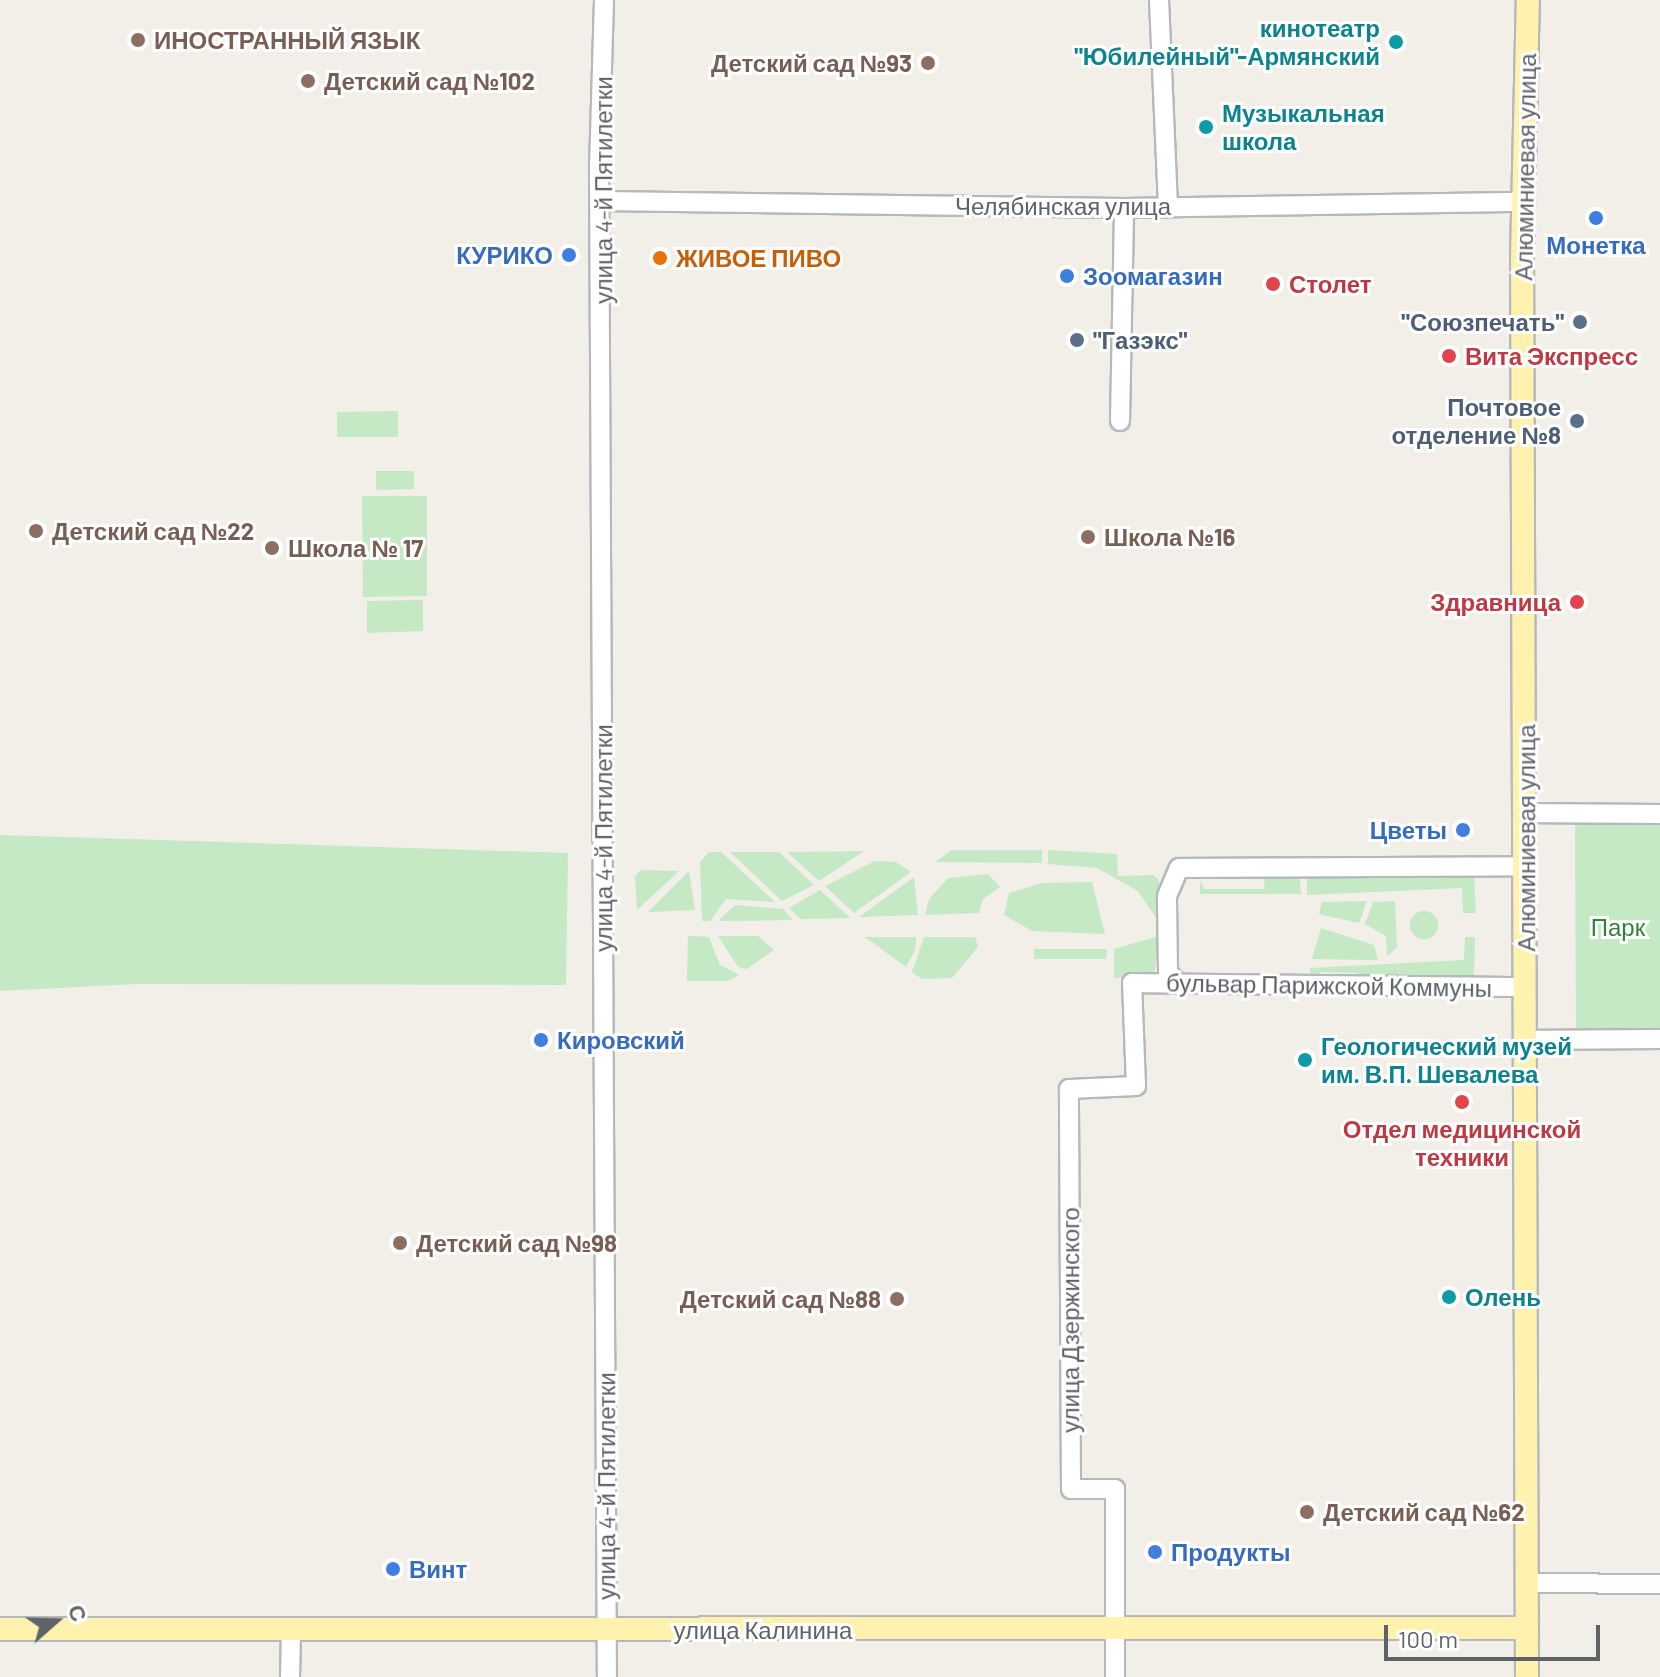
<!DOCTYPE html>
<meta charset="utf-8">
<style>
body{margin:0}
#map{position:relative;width:1660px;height:1677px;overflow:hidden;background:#f1efe8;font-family:Barlow,sans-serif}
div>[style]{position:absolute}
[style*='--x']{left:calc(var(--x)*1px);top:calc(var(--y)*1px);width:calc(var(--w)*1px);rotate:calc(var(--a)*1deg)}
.green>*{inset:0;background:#c5e8c5}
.round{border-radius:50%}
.roads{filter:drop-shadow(2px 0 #b5b8bc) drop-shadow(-2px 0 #b5b8bc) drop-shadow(0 2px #b5b8bc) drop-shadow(0 -2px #b5b8bc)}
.minor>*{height:18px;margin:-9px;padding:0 9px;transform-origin:9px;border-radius:9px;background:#fff}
.major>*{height:22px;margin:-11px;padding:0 11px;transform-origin:11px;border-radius:11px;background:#fff2af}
.dots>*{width:22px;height:22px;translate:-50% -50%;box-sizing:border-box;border:4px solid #fff;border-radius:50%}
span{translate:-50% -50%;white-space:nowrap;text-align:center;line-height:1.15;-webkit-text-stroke:6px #fff;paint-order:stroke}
.culture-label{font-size:24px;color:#0d838f;font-weight:700}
.right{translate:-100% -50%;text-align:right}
.left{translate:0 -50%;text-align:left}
.education-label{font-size:24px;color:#785e54;font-weight:700}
.street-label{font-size:24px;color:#5f6368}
.shop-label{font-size:24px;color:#366cbe;font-weight:700}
.food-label{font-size:24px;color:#c56008;font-weight:700}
.health-label{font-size:24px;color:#be3a42;font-weight:700}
.service-label{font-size:24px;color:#4e5e75;font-weight:700}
.park-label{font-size:24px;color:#348238}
.north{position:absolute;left:16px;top:1581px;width:80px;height:80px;-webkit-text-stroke:6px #fff;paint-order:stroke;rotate:70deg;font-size:22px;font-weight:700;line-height:32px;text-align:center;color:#5f6368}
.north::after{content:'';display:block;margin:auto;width:28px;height:36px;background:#5f6368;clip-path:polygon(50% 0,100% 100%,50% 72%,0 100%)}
.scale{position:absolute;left:1384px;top:1625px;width:216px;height:36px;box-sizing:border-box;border:4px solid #5f6368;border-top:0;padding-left:10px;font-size:24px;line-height:28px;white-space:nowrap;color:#5f6368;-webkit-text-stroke:6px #fff;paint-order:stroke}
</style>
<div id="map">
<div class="green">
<div style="clip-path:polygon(398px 411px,398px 437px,337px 437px,337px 412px)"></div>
<div style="clip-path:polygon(376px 471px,414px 471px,414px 489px,376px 490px)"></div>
<div style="clip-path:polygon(362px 496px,427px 496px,427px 596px,363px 597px)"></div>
<div style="clip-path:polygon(423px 600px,423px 631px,367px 633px,367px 601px)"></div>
<div style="clip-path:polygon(1660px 823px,1660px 1030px,1576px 1031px,1575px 824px)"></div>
<div style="clip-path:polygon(0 835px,568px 853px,566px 985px,137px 984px,0 991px)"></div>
<div style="clip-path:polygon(952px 850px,1042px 850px,1042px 863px,935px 862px)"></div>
<div style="clip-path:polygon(1048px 850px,1117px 854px,1118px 876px,1153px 875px,1159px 880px,1160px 924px,1138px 891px,1097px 868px,1048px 864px)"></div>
<div style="clip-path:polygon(864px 851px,819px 881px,787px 852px)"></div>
<div style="clip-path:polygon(709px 852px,721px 852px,775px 902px,726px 899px,710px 921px,702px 921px,700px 862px)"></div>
<div style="clip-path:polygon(730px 852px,779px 852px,814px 885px,782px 901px)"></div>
<div style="clip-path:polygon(875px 861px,896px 862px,911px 872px,854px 913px,825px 886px)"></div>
<div style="clip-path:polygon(641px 870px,679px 871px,637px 910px,635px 876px)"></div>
<div style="clip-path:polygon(689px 871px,695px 910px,648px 912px)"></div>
<div style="clip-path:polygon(1474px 873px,1476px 913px,1463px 913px,1462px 888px,1307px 895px,1307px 878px)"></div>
<div style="clip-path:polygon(988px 874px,1000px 887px,983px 899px,979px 913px,925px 915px,929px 899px,948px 878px)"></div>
<div style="clip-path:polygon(914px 877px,918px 915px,859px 917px)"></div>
<div style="clip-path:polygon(1265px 877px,1300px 877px,1301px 894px,1200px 894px,1200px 880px,1204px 889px,1264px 889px)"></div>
<div style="clip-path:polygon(1092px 882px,1105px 934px,1032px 931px,1004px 915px,1009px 893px,1042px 883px)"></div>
<div style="clip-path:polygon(820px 890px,850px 918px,801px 919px,789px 908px)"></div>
<div style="clip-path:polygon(1367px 901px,1359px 923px,1319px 914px,1322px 902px)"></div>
<div style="clip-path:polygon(1395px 901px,1397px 948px,1387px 956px,1386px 936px,1365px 924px,1373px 902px)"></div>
<div style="clip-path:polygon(735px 905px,783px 909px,793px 920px,718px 921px)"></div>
<div class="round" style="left:1410px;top:911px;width:28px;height:28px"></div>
<div style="clip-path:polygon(1321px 928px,1374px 945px,1378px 960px,1312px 959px)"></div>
<div style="clip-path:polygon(688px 936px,709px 937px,720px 965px,739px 975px,728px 981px,687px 981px)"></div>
<div style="clip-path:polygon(718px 936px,758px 936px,774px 950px,747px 969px,738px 967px)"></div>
<div style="clip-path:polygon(1159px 936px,1154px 978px,1114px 978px,1114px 949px)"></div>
<div style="clip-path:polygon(865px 937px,916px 937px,915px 950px,906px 967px)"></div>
<div style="clip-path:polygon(924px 937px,975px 937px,978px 947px,952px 978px,922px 979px,912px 972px)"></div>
<div style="clip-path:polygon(1465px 937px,1475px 937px,1474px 977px,1360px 981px,1357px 973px,1321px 972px,1319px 980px,1310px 981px,1310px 968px,1464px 960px)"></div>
<div style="clip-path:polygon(1034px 949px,1107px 949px,1106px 959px,1034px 959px)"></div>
</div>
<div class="roads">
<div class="minor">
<div style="--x:604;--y:0;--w:165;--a:91.7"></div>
<div style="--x:599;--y:165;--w:1512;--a:89.7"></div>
<div style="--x:1159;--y:0;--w:206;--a:87.5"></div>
<div style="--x:602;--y:201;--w:522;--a:0.77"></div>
<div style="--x:1124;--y:208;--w:401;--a:-0.9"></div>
<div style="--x:1120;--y:421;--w:213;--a:-88.9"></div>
<div style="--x:1527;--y:813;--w:133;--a:0.4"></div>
<div style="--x:1177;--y:983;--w:14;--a:-129"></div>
<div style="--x:1168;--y:972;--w:76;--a:-90.8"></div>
<div style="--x:1167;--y:896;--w:30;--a:-67"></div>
<div style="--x:1179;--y:868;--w:348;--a:-0.3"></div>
<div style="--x:1527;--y:1040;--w:133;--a:-0.4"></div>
<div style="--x:1525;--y:1583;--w:135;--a:0.4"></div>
<div style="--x:290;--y:1677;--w:47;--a:-88.8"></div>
<div style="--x:1115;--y:1677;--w:188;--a:-90"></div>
<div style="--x:1115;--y:1489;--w:44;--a:180"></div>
<div style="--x:1071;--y:1489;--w:400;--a:-90.3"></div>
<div style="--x:1069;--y:1089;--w:67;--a:-2.6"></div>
<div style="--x:1136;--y:1086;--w:103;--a:-92.2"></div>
<div style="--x:1132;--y:983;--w:394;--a:0.6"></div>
</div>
<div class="major">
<div style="--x:0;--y:1629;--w:1527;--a:-0.04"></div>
<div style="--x:1527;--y:1677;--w:1419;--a:-90.2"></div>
<div style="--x:1522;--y:258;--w:258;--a:-88.7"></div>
</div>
</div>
<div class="dots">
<div style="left:138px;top:40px;background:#8d6e63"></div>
<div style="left:1396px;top:42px;background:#0f9aa8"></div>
<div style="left:928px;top:63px;background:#8d6e63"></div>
<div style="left:308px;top:81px;background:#8d6e63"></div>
<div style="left:1206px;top:127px;background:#0f9aa8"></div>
<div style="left:1596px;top:218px;background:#3f7fe0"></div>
<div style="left:569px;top:255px;background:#3f7fe0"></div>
<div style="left:660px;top:258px;background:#e8710a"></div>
<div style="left:1067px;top:276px;background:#3f7fe0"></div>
<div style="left:1273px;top:284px;background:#e0444e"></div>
<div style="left:1580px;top:322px;background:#5c6f8a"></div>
<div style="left:1077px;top:340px;background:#5c6f8a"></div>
<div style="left:1449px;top:356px;background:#e0444e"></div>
<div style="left:1577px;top:421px;background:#5c6f8a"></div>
<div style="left:36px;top:531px;background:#8d6e63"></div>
<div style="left:1088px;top:537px;background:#8d6e63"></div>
<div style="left:272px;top:548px;background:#8d6e63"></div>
<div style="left:1577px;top:602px;background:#e0444e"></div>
<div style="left:1463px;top:830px;background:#3f7fe0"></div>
<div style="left:541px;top:1040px;background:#3f7fe0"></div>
<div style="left:1305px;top:1060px;background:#0f9aa8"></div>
<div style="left:1462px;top:1102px;background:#e0444e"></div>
<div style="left:400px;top:1243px;background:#8d6e63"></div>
<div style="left:1449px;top:1297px;background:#0f9aa8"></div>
<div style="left:897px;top:1299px;background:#8d6e63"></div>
<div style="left:1307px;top:1512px;background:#8d6e63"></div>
<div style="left:1155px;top:1552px;background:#3f7fe0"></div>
<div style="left:393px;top:1569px;background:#3f7fe0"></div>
</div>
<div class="culture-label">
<span class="right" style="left:1380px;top:42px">кинотеатр<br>"Юбилейный"-Армянский</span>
<span class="left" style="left:1222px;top:127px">Музыкальная<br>школа</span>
<span class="left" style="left:1321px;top:1060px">Геологический музей<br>им. В.П. Шевалева</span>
<span class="left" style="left:1465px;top:1297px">Олень</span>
</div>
<div class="education-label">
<span class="left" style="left:154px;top:40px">ИНОСТРАННЫЙ ЯЗЫК</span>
<span class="right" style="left:912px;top:63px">Детский сад №93</span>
<span class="left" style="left:324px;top:81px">Детский сад №102</span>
<span class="left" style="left:52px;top:531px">Детский сад №22</span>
<span class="left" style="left:1104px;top:537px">Школа №16</span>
<span class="left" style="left:288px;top:548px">Школа № 17</span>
<span class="left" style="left:416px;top:1243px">Детский сад №98</span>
<span class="right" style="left:881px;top:1299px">Детский сад №88</span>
<span class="left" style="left:1323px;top:1512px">Детский сад №62</span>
</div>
<div class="street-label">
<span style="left:1525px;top:167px;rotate:-89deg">Алюминиевая улица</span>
<span style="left:603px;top:190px;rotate:-90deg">улица 4-й Пятилетки</span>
<span style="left:1063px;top:206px">Челябинская улица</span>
<span style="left:603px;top:838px;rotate:-90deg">улица 4-й Пятилетки</span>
<span style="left:1526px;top:838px;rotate:-90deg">Алюминиевая улица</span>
<span style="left:1329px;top:985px;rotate:1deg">бульвар Парижской Коммуны</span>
<span style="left:1070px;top:1320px;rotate:-90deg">улица Дзержинского</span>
<span style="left:606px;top:1486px;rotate:-90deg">улица 4-й Пятилетки</span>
<span style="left:763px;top:1630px">улица Калинина</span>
</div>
<div class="shop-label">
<span style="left:1596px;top:245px">Монетка</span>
<span class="right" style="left:553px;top:255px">КУРИКО</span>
<span class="left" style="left:1083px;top:276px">Зоомагазин</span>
<span class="right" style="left:1447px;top:830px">Цветы</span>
<span class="left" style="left:557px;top:1040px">Кировский</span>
<span class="left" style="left:1171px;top:1552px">Продукты</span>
<span class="left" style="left:409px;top:1569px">Винт</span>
</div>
<div class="food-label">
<span class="left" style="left:676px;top:258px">ЖИВОЕ ПИВО</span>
</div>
<div class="health-label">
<span class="left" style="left:1289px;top:284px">Столет</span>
<span class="left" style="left:1465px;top:356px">Вита Экспресс</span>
<span class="right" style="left:1561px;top:602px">Здравница</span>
<span style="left:1462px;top:1143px">Отдел медицинской<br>техники</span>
</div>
<div class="service-label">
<span class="right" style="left:1564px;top:322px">"Союзпечать"</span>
<span class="left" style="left:1093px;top:340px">"Газэкс"</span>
<span class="right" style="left:1561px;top:421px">Почтовое<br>отделение №8</span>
</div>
<div class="park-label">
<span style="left:1618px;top:927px">Парк</span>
</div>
<div class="north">С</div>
<div class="scale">100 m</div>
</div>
